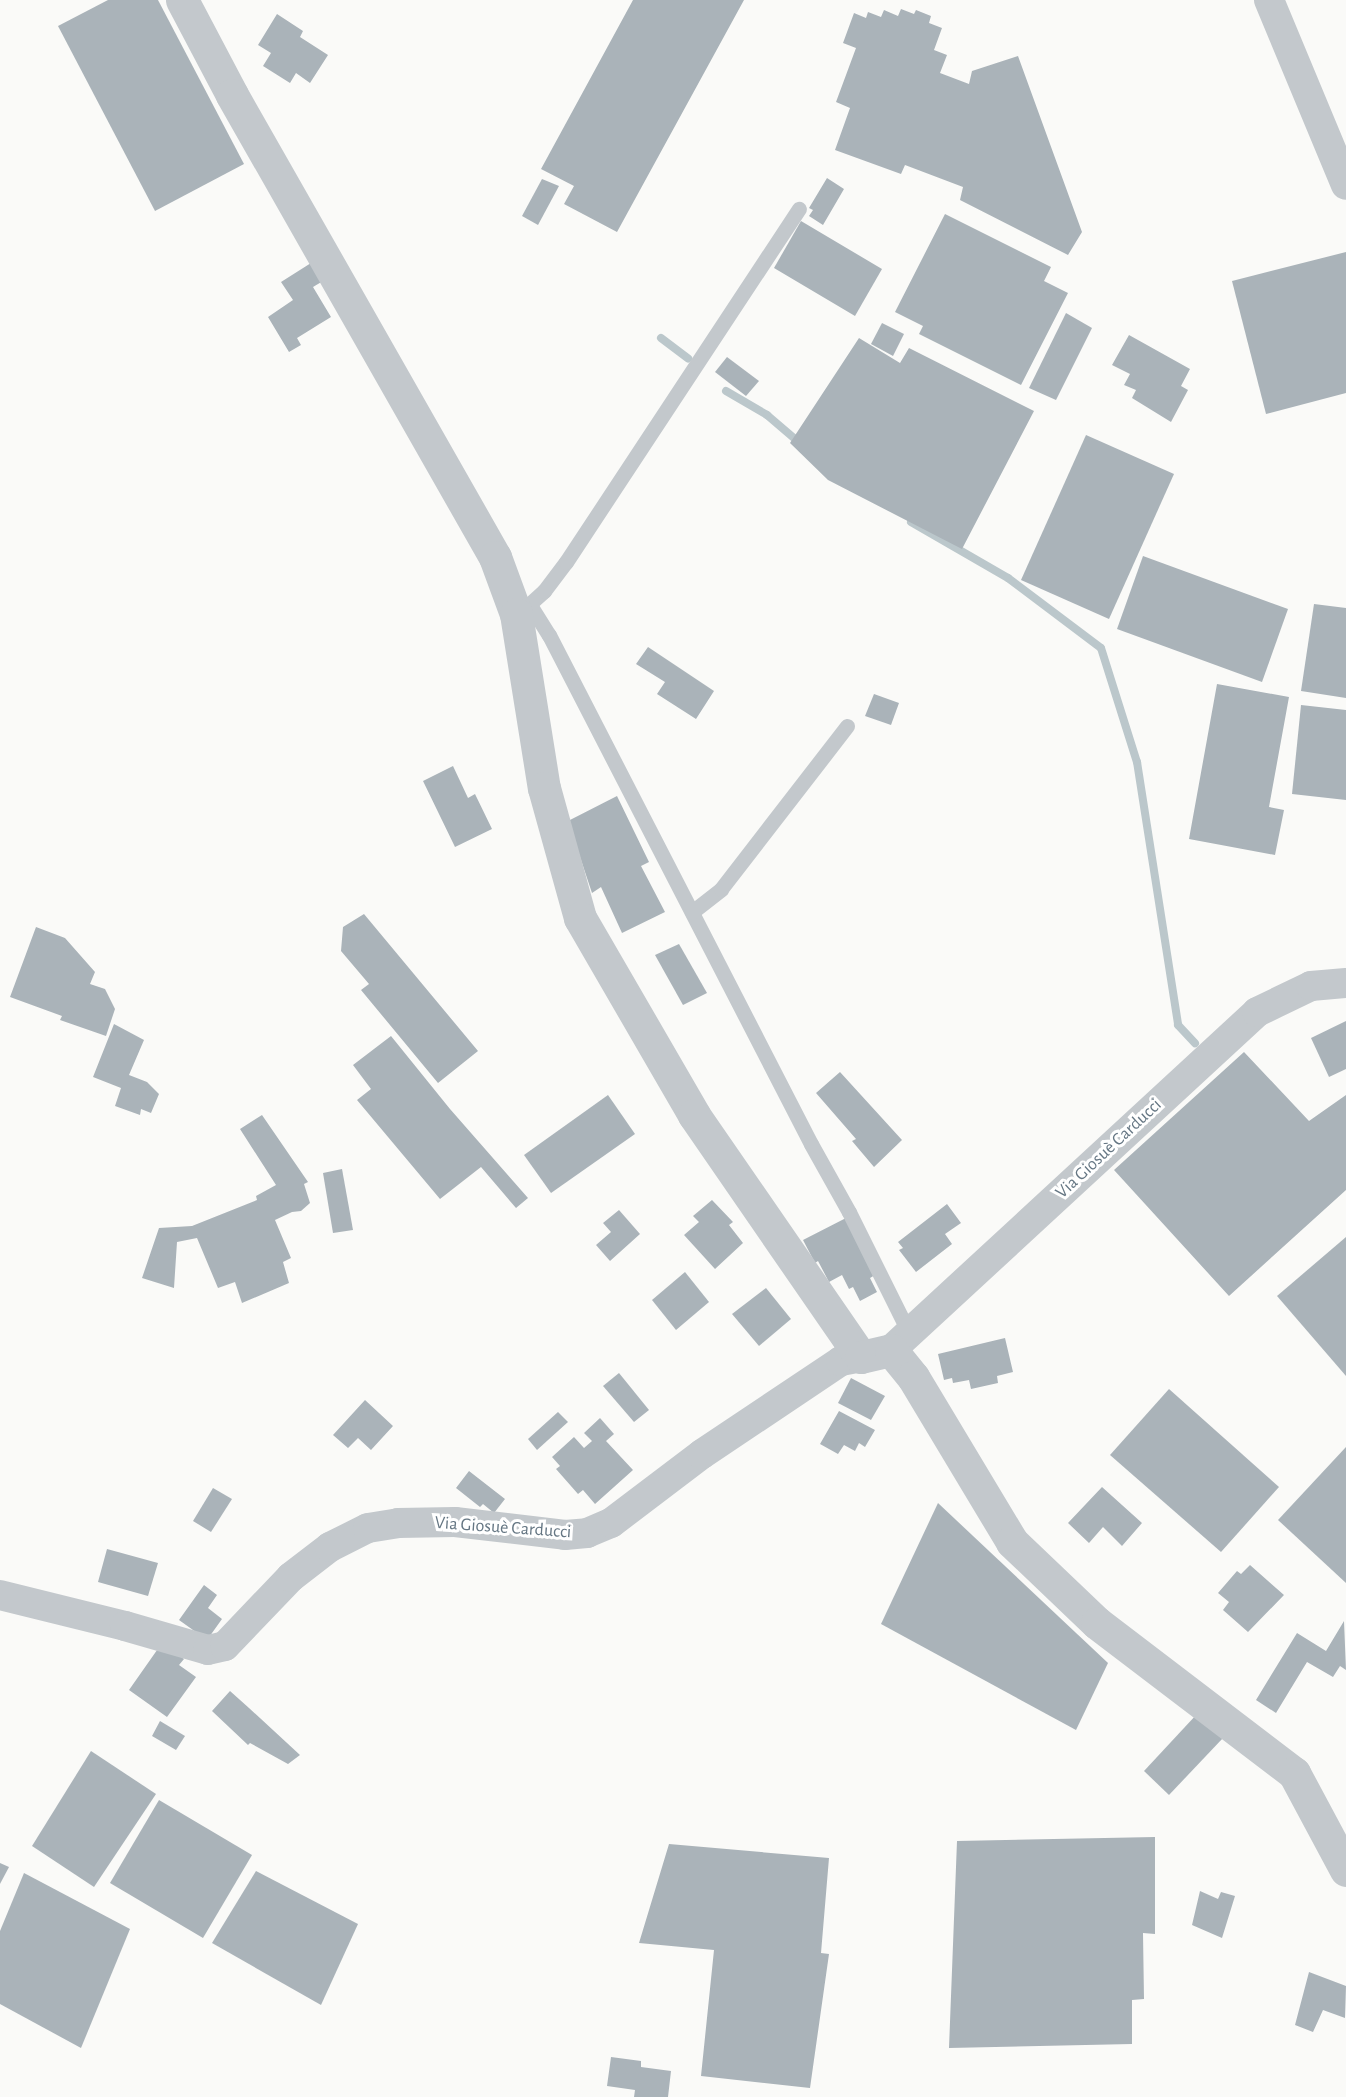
<!DOCTYPE html>
<meta charset="utf-8">
<style>
body{margin:0}
#map{position:relative;width:1346px;height:2097px;overflow:hidden;background:#fafaf8;font-family:"Alegreya Sans",sans-serif}
div>[style]{position:absolute}
[style*='--x']{left:calc(var(--x)*1px);top:calc(var(--y)*1px);width:calc(var(--w)*1px);rotate:calc(var(--a)*1deg)}
.stream>*{height:8px;margin:-4px;padding:0 4px;transform-origin:4px;border-radius:4px;background:#bbc7cb}
.building>*{inset:0;background:#aab3b9}
.service>*{height:15px;margin:-7.5px;padding:0 7.5px;transform-origin:7.5px;border-radius:7.5px;background:#c3c8cc}
.minor>*{height:30px;margin:-15px;padding:0 15px;transform-origin:15px;border-radius:15px;background:#c3c8cc}
.tertiary>*{height:33px;margin:-16.5px;padding:0 16.5px;transform-origin:16.5px;border-radius:16.5px;background:#c3c8cc}
span{translate:-50% -50%;white-space:nowrap;text-align:center;line-height:1.15;-webkit-text-stroke:6px #fff;paint-order:stroke}
.street-label{font-size:18px;color:#657683}
</style>
<div id="map">
<div class="stream">
<div style="--x:661;--y:338;--w:34;--a:37"></div>
<div style="--x:726;--y:391;--w:48;--a:30.3"></div>
<div style="--x:767;--y:415;--w:45;--a:40.5"></div>
<div style="--x:911;--y:522;--w:112;--a:30"></div>
<div style="--x:1008;--y:578;--w:116;--a:37"></div>
<div style="--x:1101;--y:648;--w:120;--a:72.5"></div>
<div style="--x:1137;--y:762;--w:266;--a:81.1"></div>
<div style="--x:1178;--y:1025;--w:25;--a:47"></div>
</div>
<div class="building">
<div style="clip-path:polygon(108px 0,158px 0,244px 164px,155px 211px,58px 26px)"></div>
<div style="clip-path:polygon(633px 0,744px 0,617px 232px,564px 204px,574px 186px,541px 169px)"></div>
<div style="clip-path:polygon(901px 9px,914px 14px,916px 10px,931px 16px,929px 23px,942px 28px,934px 50px,947px 55px,940px 73px,969px 84px,972px 71px,1018px 56px,1082px 232px,1068px 255px,960px 200px,963px 187px,905px 165px,901px 174px,835px 150px,850px 108px,836px 102px,856px 48px,843px 43px,854px 13px,866px 18px,868px 12px,881px 17px,884px 10px,898px 16px)"></div>
<div style="clip-path:polygon(277px 14px,303px 31px,300px 37px,328px 55px,310px 83px,296px 73px,290px 83px,263px 66px,271px 53px,258px 45px)"></div>
<div style="clip-path:polygon(827px 178px,844px 189px,823px 225px,809px 216px,813px 210px,809px 208px)"></div>
<div style="clip-path:polygon(542px 179px,559px 186px,538px 225px,522px 216px)"></div>
<div style="clip-path:polygon(945px 214px,1051px 267px,1044px 281px,1068px 293px,1021px 385px,919px 334px,923px 326px,895px 312px)"></div>
<div style="clip-path:polygon(801px 221px,882px 269px,855px 316px,774px 268px)"></div>
<div style="clip-path:polygon(1346px 252px,1346px 393px,1266px 414px,1232px 281px)"></div>
<div style="clip-path:polygon(311px 263px,323px 281px,313px 287px,331px 317px,297px 338px,301px 345px,289px 352px,268px 317px,293px 300px,281px 282px)"></div>
<div style="clip-path:polygon(1066px 313px,1092px 328px,1056px 400px,1029px 388px)"></div>
<div style="clip-path:polygon(882px 323px,904px 334px,893px 356px,871px 344px)"></div>
<div style="clip-path:polygon(1129px 335px,1190px 369px,1181px 386px,1188px 390px,1171px 422px,1132px 398px,1136px 390px,1124px 385px,1130px 374px,1112px 365px)"></div>
<div style="clip-path:polygon(859px 338px,900px 363px,909px 348px,1034px 411px,962px 549px,828px 480px,790px 443px)"></div>
<div style="clip-path:polygon(727px 357px,759px 381px,746px 396px,715px 372px)"></div>
<div style="clip-path:polygon(1086px 435px,1174px 474px,1109px 619px,1021px 580px)"></div>
<div style="clip-path:polygon(1143px 556px,1288px 609px,1262px 682px,1117px 629px)"></div>
<div style="clip-path:polygon(1314px 604px,1346px 608px,1346px 698px,1301px 691px)"></div>
<div style="clip-path:polygon(648px 647px,714px 691px,696px 719px,657px 694px,665px 682px,636px 664px)"></div>
<div style="clip-path:polygon(1217px 684px,1289px 697px,1269px 807px,1284px 810px,1275px 855px,1189px 839px)"></div>
<div style="clip-path:polygon(874px 694px,899px 703px,891px 725px,865px 716px)"></div>
<div style="clip-path:polygon(1301px 705px,1346px 710px,1346px 800px,1292px 794px)"></div>
<div style="clip-path:polygon(453px 766px,468px 798px,475px 794px,492px 829px,455px 847px,423px 781px)"></div>
<div style="clip-path:polygon(617px 796px,649px 862px,641px 866px,665px 912px,622px 933px,601px 887px,592px 893px,568px 821px)"></div>
<div style="clip-path:polygon(364px 914px,478px 1051px,438px 1083px,361px 990px,369px 984px,341px 951px,343px 927px)"></div>
<div style="clip-path:polygon(36px 927px,65px 938px,95px 972px,90px 984px,105px 989px,115px 1009px,106px 1036px,60px 1020px,62px 1016px,10px 997px)"></div>
<div style="clip-path:polygon(679px 944px,707px 993px,683px 1005px,655px 955px)"></div>
<div style="clip-path:polygon(1346px 1021px,1346px 1069px,1329px 1077px,1311px 1038px)"></div>
<div style="clip-path:polygon(114px 1024px,144px 1040px,129px 1075px,147px 1082px,159px 1094px,151px 1113px,141px 1109px,140px 1115px,115px 1106px,121px 1088px,93px 1077px)"></div>
<div style="clip-path:polygon(391px 1036px,450px 1109px,528px 1198px,516px 1208px,481px 1167px,440px 1199px,357px 1100px,371px 1089px,353px 1065px)"></div>
<div style="clip-path:polygon(1244px 1052px,1309px 1121px,1346px 1095px,1346px 1190px,1229px 1296px,1114px 1170px)"></div>
<div style="clip-path:polygon(840px 1072px,902px 1140px,874px 1167px,852px 1141px,856px 1139px,816px 1093px)"></div>
<div style="clip-path:polygon(608px 1095px,635px 1134px,551px 1193px,524px 1155px)"></div>
<div style="clip-path:polygon(262px 1115px,308px 1182px,304px 1184px,310px 1203px,301px 1211px,292px 1212px,275px 1220px,291px 1258px,283px 1262px,289px 1283px,242px 1303px,235px 1282px,218px 1288px,197px 1238px,177px 1242px,174px 1288px,142px 1278px,159px 1228px,192px 1226px,257px 1200px,256px 1196px,276px 1185px,240px 1129px)"></div>
<div style="clip-path:polygon(342px 1169px,353px 1230px,333px 1233px,323px 1173px)"></div>
<div style="clip-path:polygon(712px 1200px,733px 1222px,729px 1225px,743px 1243px,715px 1269px,684px 1235px,699px 1222px,693px 1216px)"></div>
<div style="clip-path:polygon(947px 1204px,961px 1223px,945px 1234px,952px 1244px,916px 1272px,899px 1250px,903px 1248px,898px 1242px)"></div>
<div style="clip-path:polygon(619px 1210px,640px 1234px,610px 1261px,596px 1245px,611px 1232px,603px 1223px)"></div>
<div style="clip-path:polygon(846px 1218px,875px 1275px,870px 1278px,877px 1292px,860px 1301px,853px 1287px,849px 1289px,842px 1275px,829px 1282px,818px 1261px,815px 1263px,803px 1240px)"></div>
<div style="clip-path:polygon(1346px 1237px,1346px 1376px,1277px 1296px)"></div>
<div style="clip-path:polygon(685px 1272px,709px 1302px,676px 1330px,652px 1300px)"></div>
<div style="clip-path:polygon(766px 1288px,791px 1319px,759px 1346px,732px 1314px)"></div>
<div style="clip-path:polygon(1005px 1338px,1013px 1372px,997px 1376px,998px 1383px,971px 1389px,969px 1380px,953px 1383px,952px 1378px,944px 1380px,938px 1354px)"></div>
<div style="clip-path:polygon(619px 1373px,649px 1410px,634px 1422px,603px 1386px)"></div>
<div style="clip-path:polygon(851px 1378px,885px 1396px,871px 1420px,838px 1403px)"></div>
<div style="clip-path:polygon(1169px 1389px,1279px 1487px,1221px 1552px,1110px 1455px)"></div>
<div style="clip-path:polygon(365px 1400px,393px 1426px,371px 1450px,358px 1438px,348px 1448px,333px 1435px)"></div>
<div style="clip-path:polygon(839px 1411px,875px 1430px,865px 1447px,859px 1443px,855px 1451px,844px 1445px,838px 1454px,820px 1444px)"></div>
<div style="clip-path:polygon(558px 1412px,568px 1422px,537px 1450px,528px 1439px)"></div>
<div style="clip-path:polygon(600px 1418px,614px 1434px,606px 1441px,633px 1470px,595px 1504px,583px 1490px,578px 1494px,556px 1469px,560px 1466px,552px 1457px,574px 1437px,584px 1448px,592px 1441px,584px 1433px)"></div>
<div style="clip-path:polygon(1346px 1447px,1346px 1583px,1278px 1520px)"></div>
<div style="clip-path:polygon(469px 1471px,505px 1499px,494px 1513px,483px 1504px,480px 1507px,456px 1488px)"></div>
<div style="clip-path:polygon(1102px 1487px,1142px 1523px,1122px 1546px,1103px 1527px,1089px 1543px,1068px 1523px)"></div>
<div style="clip-path:polygon(213px 1488px,232px 1499px,211px 1532px,193px 1521px)"></div>
<div style="clip-path:polygon(938px 1503px,1108px 1663px,1076px 1730px,881px 1624px)"></div>
<div style="clip-path:polygon(107px 1549px,158px 1563px,148px 1596px,98px 1582px)"></div>
<div style="clip-path:polygon(1250px 1565px,1284px 1595px,1248px 1632px,1223px 1610px,1229px 1602px,1218px 1593px,1237px 1571px,1241px 1574px)"></div>
<div style="clip-path:polygon(204px 1585px,217px 1595px,208px 1608px,222px 1619px,207px 1640px,179px 1620px)"></div>
<div style="clip-path:polygon(1344px 1621px,1346px 1670px,1340px 1666px,1333px 1677px,1307px 1662px,1276px 1713px,1256px 1700px,1297px 1633px,1326px 1651px)"></div>
<div style="clip-path:polygon(162px 1643px,184px 1659px,179px 1665px,196px 1677px,167px 1717px,129px 1690px)"></div>
<div style="clip-path:polygon(230px 1691px,249px 1708px,300px 1755px,288px 1764px,250px 1743px,248px 1745px,212px 1711px)"></div>
<div style="clip-path:polygon(1197px 1714px,1223px 1738px,1169px 1795px,1144px 1771px)"></div>
<div style="clip-path:polygon(160px 1721px,185px 1736px,176px 1750px,152px 1736px)"></div>
<div style="clip-path:polygon(91px 1751px,156px 1794px,94px 1887px,32px 1846px)"></div>
<div style="clip-path:polygon(159px 1800px,252px 1855px,203px 1938px,110px 1883px)"></div>
<div style="clip-path:polygon(1155px 1837px,1155px 1934px,1143px 1933px,1144px 1999px,1132px 2000px,1132px 2044px,949px 2048px,957px 1841px)"></div>
<div style="clip-path:polygon(669px 1844px,829px 1858px,821px 1953px,829px 1954px,810px 2088px,701px 2076px,714px 1950px,639px 1943px)"></div>
<div style="clip-path:polygon(0 1863px,9px 1867px,0 1884px)"></div>
<div style="clip-path:polygon(256px 1871px,358px 1924px,321px 2005px,212px 1943px)"></div>
<div style="clip-path:polygon(24px 1873px,130px 1929px,81px 2048px,0 2004px,0 1931px)"></div>
<div style="clip-path:polygon(1200px 1891px,1218px 1899px,1221px 1892px,1235px 1896px,1222px 1938px,1192px 1925px)"></div>
<div style="clip-path:polygon(1309px 1972px,1346px 1986px,1345px 2018px,1323px 2010px,1313px 2032px,1295px 2025px)"></div>
<div style="clip-path:polygon(611px 2057px,641px 2061px,641px 2067px,671px 2071px,668px 2097px,634px 2097px,635px 2090px,607px 2086px)"></div>
</div>
<div class="service">
<div style="--x:530;--y:605;--w:36;--a:58"></div>
<div style="--x:549;--y:635;--w:572;--a:62.76"></div>
<div style="--x:811;--y:1144;--w:78;--a:60.8"></div>
<div style="--x:849;--y:1212;--w:135;--a:63.6"></div>
<div style="--x:524;--y:609;--w:27;--a:-42"></div>
<div style="--x:544;--y:591;--w:36;--a:-53"></div>
<div style="--x:566;--y:562;--w:423;--a:-56.6"></div>
<div style="--x:692;--y:912;--w:37;--a:-38"></div>
<div style="--x:721;--y:889;--w:206;--a:-52.3"></div>
</div>
<div class="minor">
<div style="--x:1269;--y:0;--w:200;--a:67.4"></div>
<div style="--x:891;--y:1350;--w:498;--a:-42.7"></div>
<div style="--x:1257;--y:1012;--w:60;--a:-25.7"></div>
<div style="--x:1311;--y:986;--w:35;--a:-5"></div>
<div style="--x:0;--y:1595;--w:129;--a:13.9"></div>
<div style="--x:125;--y:1626;--w:86;--a:16.1"></div>
<div style="--x:208;--y:1650;--w:17;--a:-13"></div>
<div style="--x:225;--y:1646;--w:95;--a:-46.3"></div>
<div style="--x:291;--y:1577;--w:49;--a:-37.6"></div>
<div style="--x:330;--y:1547;--w:42;--a:-26.6"></div>
<div style="--x:368;--y:1528;--w:30;--a:-9"></div>
<div style="--x:398;--y:1523;--w:57;--a:-1"></div>
<div style="--x:455;--y:1522;--w:111;--a:6.7"></div>
<div style="--x:565;--y:1535;--w:22;--a:-5"></div>
<div style="--x:587;--y:1533;--w:26;--a:-23"></div>
<div style="--x:611;--y:1523;--w:114;--a:-37.2"></div>
<div style="--x:702;--y:1454;--w:167;--a:-33.8"></div>
<div style="--x:841;--y:1361;--w:20;--a:-11"></div>
</div>
<div class="tertiary">
<div style="--x:182;--y:0;--w:107;--a:62.2"></div>
<div style="--x:232;--y:95;--w:532;--a:60.35"></div>
<div style="--x:495;--y:557;--w:61;--a:69.8"></div>
<div style="--x:516;--y:614;--w:176;--a:80.9"></div>
<div style="--x:544;--y:788;--w:135;--a:74.5"></div>
<div style="--x:580;--y:918;--w:228;--a:59.9"></div>
<div style="--x:694;--y:1115;--w:294;--a:55.4"></div>
<div style="--x:861;--y:1357;--w:31;--a:-13"></div>
<div style="--x:891;--y:1350;--w:35;--a:51"></div>
<div style="--x:913;--y:1377;--w:192;--a:59"></div>
<div style="--x:1012;--y:1542;--w:117;--a:43.6"></div>
<div style="--x:1097;--y:1623;--w:248;--a:37.3"></div>
<div style="--x:1294;--y:1773;--w:110;--a:61.8"></div>
</div>
<div class="street-label">
<span style="left:1109px;top:1149px;rotate:-43deg">Via Giosuè Carducci</span>
<span style="left:503px;top:1528px;rotate:4deg">Via Giosuè Carducci</span>
</div>
</div>
